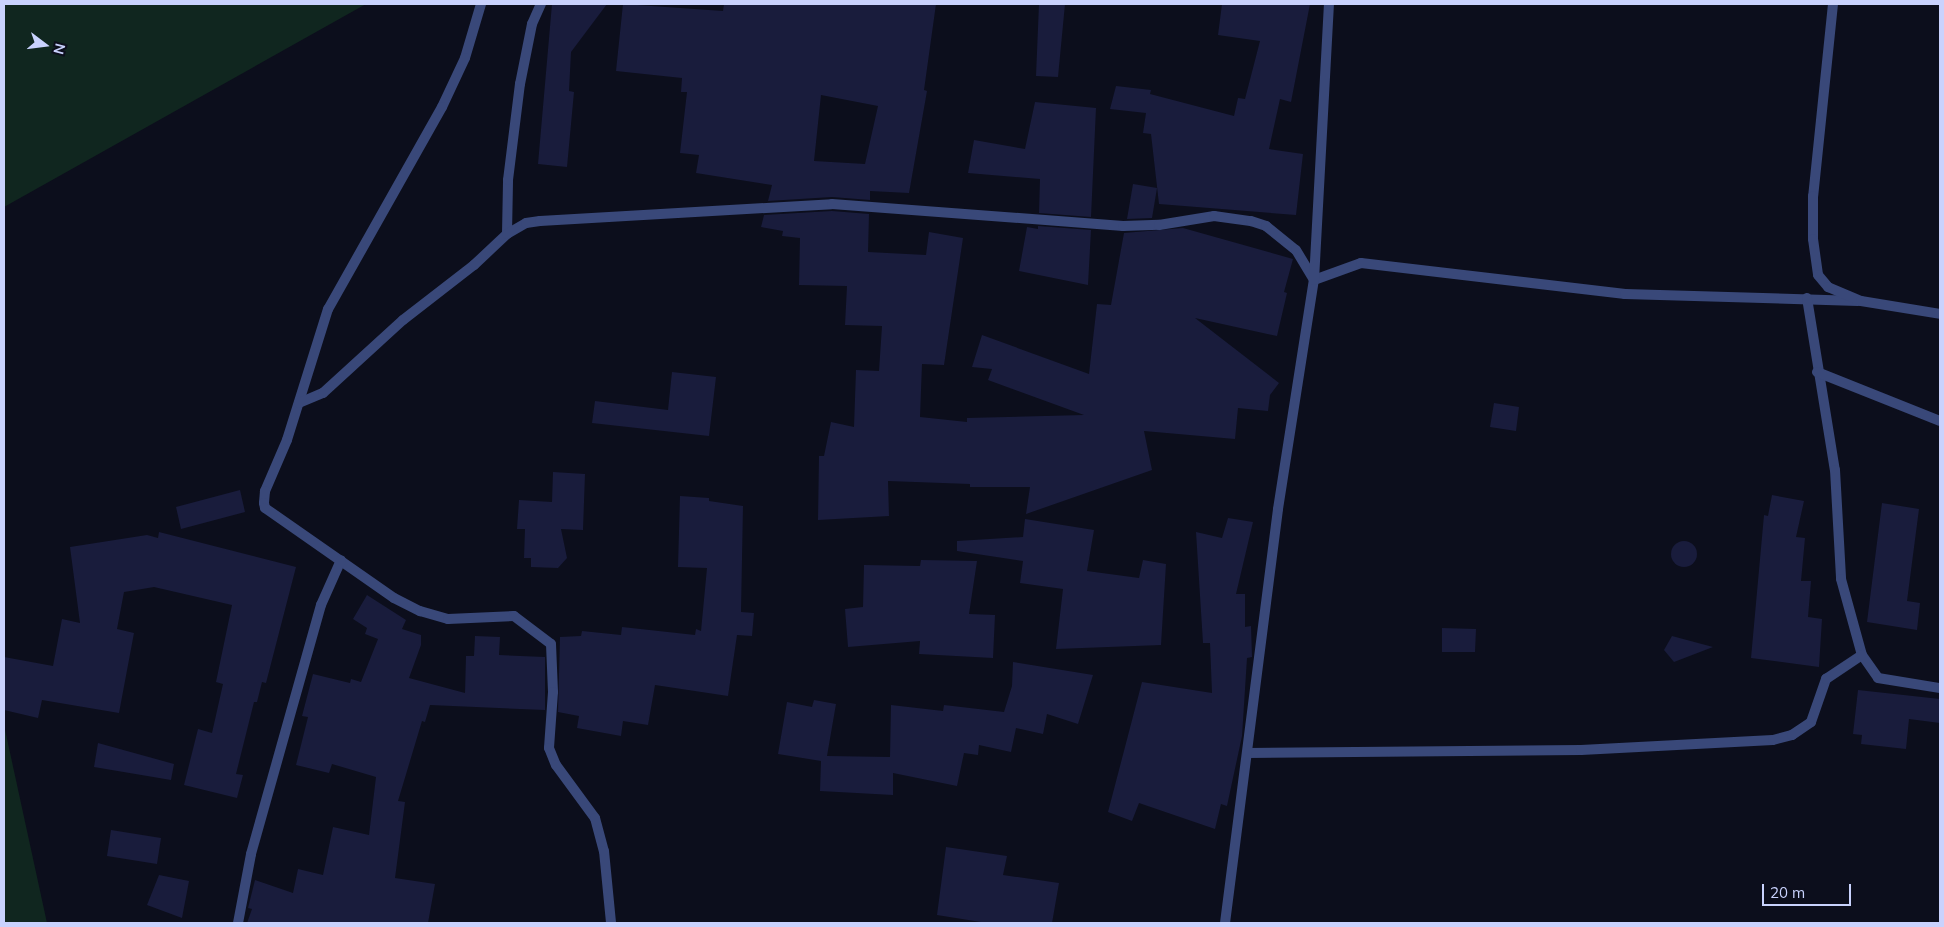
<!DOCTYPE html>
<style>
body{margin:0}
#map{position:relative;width:1944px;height:927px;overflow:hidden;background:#0c0e1c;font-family:Mulish,sans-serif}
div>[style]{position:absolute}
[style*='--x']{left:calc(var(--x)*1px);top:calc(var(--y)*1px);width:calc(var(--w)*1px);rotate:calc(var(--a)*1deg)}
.green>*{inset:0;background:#10261f}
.building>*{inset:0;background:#191c3c}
.round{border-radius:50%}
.lane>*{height:10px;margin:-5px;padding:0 5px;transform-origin:5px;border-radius:5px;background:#394879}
.street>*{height:10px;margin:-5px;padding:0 5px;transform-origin:5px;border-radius:5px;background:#394879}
span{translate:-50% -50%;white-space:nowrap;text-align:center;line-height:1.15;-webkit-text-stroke:4px #0c0e1c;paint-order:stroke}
.frame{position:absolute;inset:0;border:5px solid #c9d2fd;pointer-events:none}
.north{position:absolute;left:20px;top:20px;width:50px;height:50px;-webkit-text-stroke:4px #0c0e1c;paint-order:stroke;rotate:105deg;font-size:14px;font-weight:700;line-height:20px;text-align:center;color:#c9d2fd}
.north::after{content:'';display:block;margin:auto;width:18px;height:22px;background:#c9d2fd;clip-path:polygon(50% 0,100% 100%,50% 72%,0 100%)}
.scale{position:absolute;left:1762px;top:884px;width:89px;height:22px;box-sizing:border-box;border:2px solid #c9d2fd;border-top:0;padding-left:6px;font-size:15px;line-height:18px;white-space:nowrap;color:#c9d2fd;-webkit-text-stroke:4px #0c0e1c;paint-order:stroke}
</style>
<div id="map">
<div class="green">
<div style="clip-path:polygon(4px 4px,366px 4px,4px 207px)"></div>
<div style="clip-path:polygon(4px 725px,47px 923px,4px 923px)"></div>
</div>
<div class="building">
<div style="clip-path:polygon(552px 4px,607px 4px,571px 52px,569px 91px,574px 92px,567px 167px,538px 164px)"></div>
<div style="clip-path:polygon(evenodd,623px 4px,723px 11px,724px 4px,936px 4px,924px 90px,927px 91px,909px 193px,870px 191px,870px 200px,832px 197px,768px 201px,772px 185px,696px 173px,699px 155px,680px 153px,687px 92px,681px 92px,682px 78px,616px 71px,623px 4px,821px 95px,878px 106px,865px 164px,814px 161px,821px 95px)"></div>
<div style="clip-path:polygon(1039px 4px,1065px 4px,1058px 77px,1036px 76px)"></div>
<div style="clip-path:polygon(1222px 4px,1310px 4px,1291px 102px,1280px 99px,1269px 149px,1303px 154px,1296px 215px,1159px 204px,1151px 134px,1143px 133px,1146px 113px,1110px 109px,1116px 86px,1151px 90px,1150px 94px,1234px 116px,1238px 98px,1245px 99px,1260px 41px,1218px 35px)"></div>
<div style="clip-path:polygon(1035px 102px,1096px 108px,1091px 217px,1039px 213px,1040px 179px,968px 173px,974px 140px,1025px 149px)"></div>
<div style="clip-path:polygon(1133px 184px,1157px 188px,1152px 218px,1127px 219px)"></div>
<div style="clip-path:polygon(832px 211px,869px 214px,868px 252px,926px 255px,929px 232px,963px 238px,944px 365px,922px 364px,920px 417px,967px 422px,967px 418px,1084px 415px,988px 380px,992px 369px,972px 367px,982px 335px,1089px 374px,1097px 304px,1111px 305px,1124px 233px,1183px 228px,1293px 259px,1284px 292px,1287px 293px,1277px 336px,1195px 318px,1279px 383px,1270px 395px,1268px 411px,1238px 408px,1235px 439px,1144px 431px,1152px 470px,1026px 514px,1030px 487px,970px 487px,970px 484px,888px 481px,889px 516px,818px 520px,819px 456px,824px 456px,831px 422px,854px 427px,856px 370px,879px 371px,882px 326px,845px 325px,847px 286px,799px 285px,800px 238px,782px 236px,783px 231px,761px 227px,764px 215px)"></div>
<div style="clip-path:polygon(1038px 226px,1091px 230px,1088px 285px,1019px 271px,1027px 227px,1038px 229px)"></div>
<div style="clip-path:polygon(672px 372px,716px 377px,709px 436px,592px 423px,595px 401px,668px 410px)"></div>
<div style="clip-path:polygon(1494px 403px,1519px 407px,1516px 431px,1490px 427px)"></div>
<div style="clip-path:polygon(553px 472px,585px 474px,583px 530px,561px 529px,567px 558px,558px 568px,531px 567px,531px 558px,524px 558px,525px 529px,517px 529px,519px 500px,552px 502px)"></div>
<div style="clip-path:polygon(240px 490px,245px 512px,181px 529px,176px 507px)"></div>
<div style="clip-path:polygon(1772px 495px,1804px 501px,1796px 537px,1805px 538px,1801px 581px,1811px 581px,1808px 617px,1822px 619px,1819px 667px,1751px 658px,1764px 515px,1768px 516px)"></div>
<div style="clip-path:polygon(680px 496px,709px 498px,709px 501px,743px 506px,741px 612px,754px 613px,752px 636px,737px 635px,728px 696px,655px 685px,648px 725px,623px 721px,621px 736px,577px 728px,579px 716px,558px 712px,560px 637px,581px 636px,582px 631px,621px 635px,622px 627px,695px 635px,696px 629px,701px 631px,707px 568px,678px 567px)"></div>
<div style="clip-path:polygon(1882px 503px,1919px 509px,1907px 601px,1920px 603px,1917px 630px,1867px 622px)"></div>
<div style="clip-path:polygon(1228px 518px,1253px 522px,1236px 594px,1245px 594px,1245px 627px,1251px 626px,1252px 657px,1247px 658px,1242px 736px,1227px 806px,1221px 804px,1215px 829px,1139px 803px,1132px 821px,1108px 812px,1142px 682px,1212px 693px,1210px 643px,1203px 643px,1196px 532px,1222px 538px)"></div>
<div style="clip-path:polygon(1025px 519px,1094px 530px,1087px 571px,1139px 578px,1143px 560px,1166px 564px,1161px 645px,1056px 649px,1063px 589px,1020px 583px,1023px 561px,957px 551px,957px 541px,1023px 537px)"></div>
<div style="clip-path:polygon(159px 532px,296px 567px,266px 683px,262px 682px,257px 702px,254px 702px,236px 774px,243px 775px,237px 798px,184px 785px,198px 729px,212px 733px,223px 684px,216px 682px,232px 605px,154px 587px,124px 592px,117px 629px,134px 633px,119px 713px,42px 700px,38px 718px,4px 710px,4px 657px,53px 666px,62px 619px,80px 623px,70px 547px,147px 535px,158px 538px)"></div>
<div class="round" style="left:1671px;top:541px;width:26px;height:26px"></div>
<div style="clip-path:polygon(921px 560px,977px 561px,969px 614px,995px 615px,993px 658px,919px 654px,920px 641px,848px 647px,845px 609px,863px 607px,864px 565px,920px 566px)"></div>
<div style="clip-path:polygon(367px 595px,406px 620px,402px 629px,421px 635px,421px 645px,409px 678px,465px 693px,466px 656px,474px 656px,475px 636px,500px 637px,499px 655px,545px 657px,545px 710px,430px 705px,425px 722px,422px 721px,398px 801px,405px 802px,395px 878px,435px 884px,428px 923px,247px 923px,252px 909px,248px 908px,255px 880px,293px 893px,298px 869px,323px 875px,333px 827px,369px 835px,376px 777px,332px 764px,329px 773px,296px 765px,308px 717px,302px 716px,313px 674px,350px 683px,351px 679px,361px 682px,378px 639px,365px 634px,367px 628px,353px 619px)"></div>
<div style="clip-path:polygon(1442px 628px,1476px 629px,1475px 652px,1442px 652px)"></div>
<div style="clip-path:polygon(1672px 636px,1713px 647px,1674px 662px,1664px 650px)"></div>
<div style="clip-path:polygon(1013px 662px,1093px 675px,1078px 724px,1047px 714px,1043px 734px,1016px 728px,1011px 752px,979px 745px,978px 755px,964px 753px,957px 786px,893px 773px,893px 795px,820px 791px,821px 761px,778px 754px,787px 702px,812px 707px,814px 700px,836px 704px,827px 756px,890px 757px,891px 705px,943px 711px,944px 705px,1004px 712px,1012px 686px)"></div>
<div style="clip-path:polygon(1858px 690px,1940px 699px,1940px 723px,1909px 719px,1906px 749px,1861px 744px,1862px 735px,1853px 734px)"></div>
<div style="clip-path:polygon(98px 743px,174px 764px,171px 780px,94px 767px)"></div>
<div style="clip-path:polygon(111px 830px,161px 838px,157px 864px,107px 856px)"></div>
<div style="clip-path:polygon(946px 847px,1007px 856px,1003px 875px,1059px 883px,1052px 923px,987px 923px,937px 915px)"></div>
<div style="clip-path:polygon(159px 875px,189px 881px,182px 918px,147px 905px)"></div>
</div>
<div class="lane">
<div style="--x:1314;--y:280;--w:50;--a:-19.9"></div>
<div style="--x:1361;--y:263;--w:266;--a:6.7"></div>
<div style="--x:1625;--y:294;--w:233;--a:1.7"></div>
<div style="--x:1807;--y:298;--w:174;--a:80.8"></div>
<div style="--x:1835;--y:470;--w:109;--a:86.8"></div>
<div style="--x:1841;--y:579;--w:79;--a:74.6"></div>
<div style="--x:1817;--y:372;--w:132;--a:21.7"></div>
<div style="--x:1248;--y:753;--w:333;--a:-0.5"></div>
<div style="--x:1581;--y:750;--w:192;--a:-3"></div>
<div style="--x:1773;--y:740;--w:20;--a:-15"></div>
<div style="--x:1792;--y:735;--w:23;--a:-34"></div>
<div style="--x:1811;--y:722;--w:46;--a:-70.8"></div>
<div style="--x:1826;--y:679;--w:43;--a:-33.7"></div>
<div style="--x:1862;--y:655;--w:28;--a:55"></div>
<div style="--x:1878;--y:678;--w:63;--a:9.2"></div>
</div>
<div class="street">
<div style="--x:481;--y:4;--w:56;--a:106.5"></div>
<div style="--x:465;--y:58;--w:54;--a:115.1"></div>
<div style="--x:442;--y:107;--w:232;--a:119.4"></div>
<div style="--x:328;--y:309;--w:137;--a:107.4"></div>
<div style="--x:287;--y:440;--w:56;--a:113.3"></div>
<div style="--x:265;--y:491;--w:12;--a:95"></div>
<div style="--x:264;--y:503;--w:5;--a:79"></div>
<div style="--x:265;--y:508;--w:157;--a:34.9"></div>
<div style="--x:394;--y:598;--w:29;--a:27"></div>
<div style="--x:420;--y:611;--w:29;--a:16"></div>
<div style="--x:448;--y:619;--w:66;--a:-2.6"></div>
<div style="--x:514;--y:616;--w:46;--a:37.1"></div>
<div style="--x:551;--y:644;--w:48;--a:87.6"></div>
<div style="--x:553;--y:692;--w:56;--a:94.1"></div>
<div style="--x:549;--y:748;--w:18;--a:68"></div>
<div style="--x:556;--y:765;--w:66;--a:53.7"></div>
<div style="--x:595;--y:818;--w:34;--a:75"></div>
<div style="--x:604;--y:851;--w:72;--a:84.4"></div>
<div style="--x:1833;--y:4;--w:193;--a:95.9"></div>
<div style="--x:1813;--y:196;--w:43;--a:90"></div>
<div style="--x:1813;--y:239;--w:36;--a:82"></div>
<div style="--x:1818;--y:275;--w:16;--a:50"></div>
<div style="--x:1828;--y:287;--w:36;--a:23"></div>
<div style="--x:1861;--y:301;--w:80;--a:9.3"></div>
<div style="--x:507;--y:234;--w:54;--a:-88.9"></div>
<div style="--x:508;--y:180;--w:97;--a:-82.9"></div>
<div style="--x:520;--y:84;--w:61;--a:-78.7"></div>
<div style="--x:532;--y:24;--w:22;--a:-66"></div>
<div style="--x:299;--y:403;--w:26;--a:-23"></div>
<div style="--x:323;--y:393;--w:108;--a:-42.4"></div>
<div style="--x:403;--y:320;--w:90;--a:-37.8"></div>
<div style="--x:474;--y:265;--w:45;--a:-43.2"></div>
<div style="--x:507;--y:234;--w:22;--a:-30"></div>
<div style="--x:526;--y:223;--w:14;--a:-8"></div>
<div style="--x:540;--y:221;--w:292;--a:-3.3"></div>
<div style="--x:832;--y:204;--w:292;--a:4.3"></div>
<div style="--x:1123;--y:226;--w:36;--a:-2"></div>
<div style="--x:1159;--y:225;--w:56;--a:-9.3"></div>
<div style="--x:1214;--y:216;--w:37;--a:8"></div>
<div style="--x:1251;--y:221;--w:16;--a:18"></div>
<div style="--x:1266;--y:226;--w:38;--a:39"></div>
<div style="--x:1296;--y:250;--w:35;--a:59"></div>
<div style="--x:238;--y:923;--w:70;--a:-79.3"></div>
<div style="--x:251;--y:854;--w:259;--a:-74.3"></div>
<div style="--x:321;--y:605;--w:49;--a:-66"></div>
<div style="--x:1225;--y:923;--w:417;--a:-82.7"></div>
<div style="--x:1278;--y:509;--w:232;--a:-81.1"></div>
<div style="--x:1314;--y:280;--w:276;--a:-86.9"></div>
</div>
<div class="frame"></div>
<div class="north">N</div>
<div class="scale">20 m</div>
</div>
